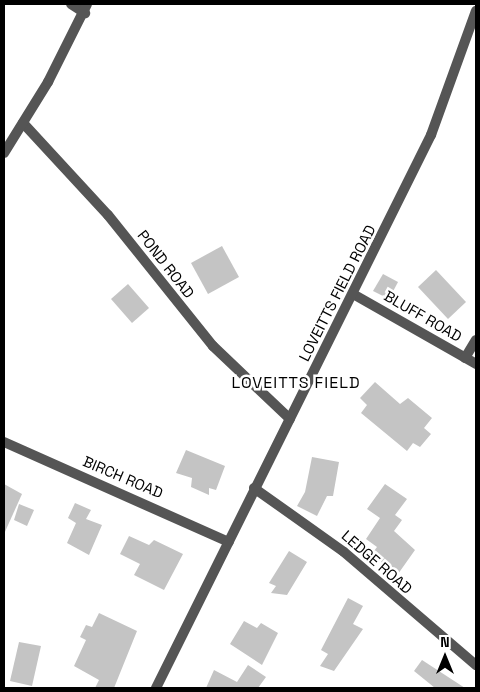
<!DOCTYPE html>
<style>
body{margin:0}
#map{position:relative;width:480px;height:692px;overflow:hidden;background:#fff;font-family:"Space Grotesk",sans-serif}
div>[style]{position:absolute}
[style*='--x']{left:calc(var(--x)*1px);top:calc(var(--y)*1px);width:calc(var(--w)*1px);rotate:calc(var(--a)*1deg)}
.building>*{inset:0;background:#c4c4c4}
.minor>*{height:10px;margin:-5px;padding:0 5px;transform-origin:5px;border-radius:5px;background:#555}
span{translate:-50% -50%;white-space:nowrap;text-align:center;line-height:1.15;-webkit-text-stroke:5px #fff;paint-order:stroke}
.street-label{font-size:15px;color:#000}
.neighbourhood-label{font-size:16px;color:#000;letter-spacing:1px}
.frame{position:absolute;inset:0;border:5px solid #000;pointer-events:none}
.north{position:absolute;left:420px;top:632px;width:50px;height:50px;-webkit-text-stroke:4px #fff;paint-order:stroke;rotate:0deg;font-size:14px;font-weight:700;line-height:20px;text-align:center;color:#000}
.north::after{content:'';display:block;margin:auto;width:18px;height:22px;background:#000;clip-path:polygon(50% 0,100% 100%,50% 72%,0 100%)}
</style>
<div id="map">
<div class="building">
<div style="clip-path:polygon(222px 246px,239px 277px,208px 294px,191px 263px)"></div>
<div style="clip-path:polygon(436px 270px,466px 302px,448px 319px,418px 287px)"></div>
<div style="clip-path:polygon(383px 274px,398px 282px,389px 299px,373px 291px)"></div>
<div style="clip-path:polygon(128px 284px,149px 308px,132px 323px,111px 299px)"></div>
<div style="clip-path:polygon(375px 382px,400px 404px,408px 398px,432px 418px,424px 428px,431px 434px,420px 447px,413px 443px,407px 451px,361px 413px,367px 405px,360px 398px)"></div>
<div style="clip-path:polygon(186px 450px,225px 466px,216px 490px,209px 488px,209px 495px,191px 487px,192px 478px,176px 473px)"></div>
<div style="clip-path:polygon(312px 457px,339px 462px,333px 496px,327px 496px,317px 516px,297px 506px,305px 492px)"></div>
<div style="clip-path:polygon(4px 484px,22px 494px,4px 534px)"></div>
<div style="clip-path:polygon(385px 484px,407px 499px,395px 515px,402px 520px,394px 531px,415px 550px,398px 574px,371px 555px,377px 547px,366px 539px,380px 518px,367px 509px)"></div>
<div style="clip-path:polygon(75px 503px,91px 510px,86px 519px,102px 525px,89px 555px,67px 543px,76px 523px,68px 518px)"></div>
<div style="clip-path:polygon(19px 504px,34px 510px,27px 526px,14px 520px)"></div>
<div style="clip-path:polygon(129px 536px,149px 545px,154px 540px,183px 554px,164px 590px,134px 575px,140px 564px,120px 554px)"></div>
<div style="clip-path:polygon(289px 551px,307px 562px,287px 595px,271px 593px,276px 586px,269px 583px)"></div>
<div style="clip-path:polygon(348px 598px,363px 606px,353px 624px,363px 629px,334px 671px,320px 666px,328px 654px,321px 650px)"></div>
<div style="clip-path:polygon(99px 613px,137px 631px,114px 688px,95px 688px,99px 680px,74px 666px,86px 640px,80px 637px,86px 625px,92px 627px)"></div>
<div style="clip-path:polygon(244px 621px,257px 628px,261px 623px,278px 633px,262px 665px,230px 644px)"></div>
<div style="clip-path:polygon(19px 642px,41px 646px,32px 686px,10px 681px)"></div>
<div style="clip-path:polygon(422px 660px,465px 688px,435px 688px,414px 671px)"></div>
<div style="clip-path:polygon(248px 665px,266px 677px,258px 688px,206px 688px,214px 670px,237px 682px)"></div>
</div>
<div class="minor">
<div style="--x:71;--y:4;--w:17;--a:33"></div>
<div style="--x:23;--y:123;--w:125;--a:47.3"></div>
<div style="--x:108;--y:215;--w:168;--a:51.3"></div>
<div style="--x:213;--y:346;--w:106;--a:43.5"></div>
<div style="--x:4;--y:153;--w:84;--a:-58.2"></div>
<div style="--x:48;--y:82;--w:87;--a:-63.4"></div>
<div style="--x:353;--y:294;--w:142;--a:29.6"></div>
<div style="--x:465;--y:358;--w:21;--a:-59"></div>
<div style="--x:4;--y:442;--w:246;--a:24"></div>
<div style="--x:254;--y:488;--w:110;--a:35.4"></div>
<div style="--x:344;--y:552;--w:174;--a:40.6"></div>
<div style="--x:156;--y:688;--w:618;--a:-63.56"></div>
<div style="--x:431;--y:135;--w:132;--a:-70.1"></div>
</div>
<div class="street-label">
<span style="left:166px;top:264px;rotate:52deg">POND ROAD</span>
<span style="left:337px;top:293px;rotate:-63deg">LOVEITTS FIELD ROAD</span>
<span style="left:423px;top:316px;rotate:30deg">BLUFF ROAD</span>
<span style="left:123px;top:477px;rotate:23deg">BIRCH ROAD</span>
<span style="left:377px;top:562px;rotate:41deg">LEDGE ROAD</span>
</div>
<div class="neighbourhood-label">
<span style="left:296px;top:383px">LOVEITTS FIELD</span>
</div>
<div class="frame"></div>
<div class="north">N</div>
</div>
